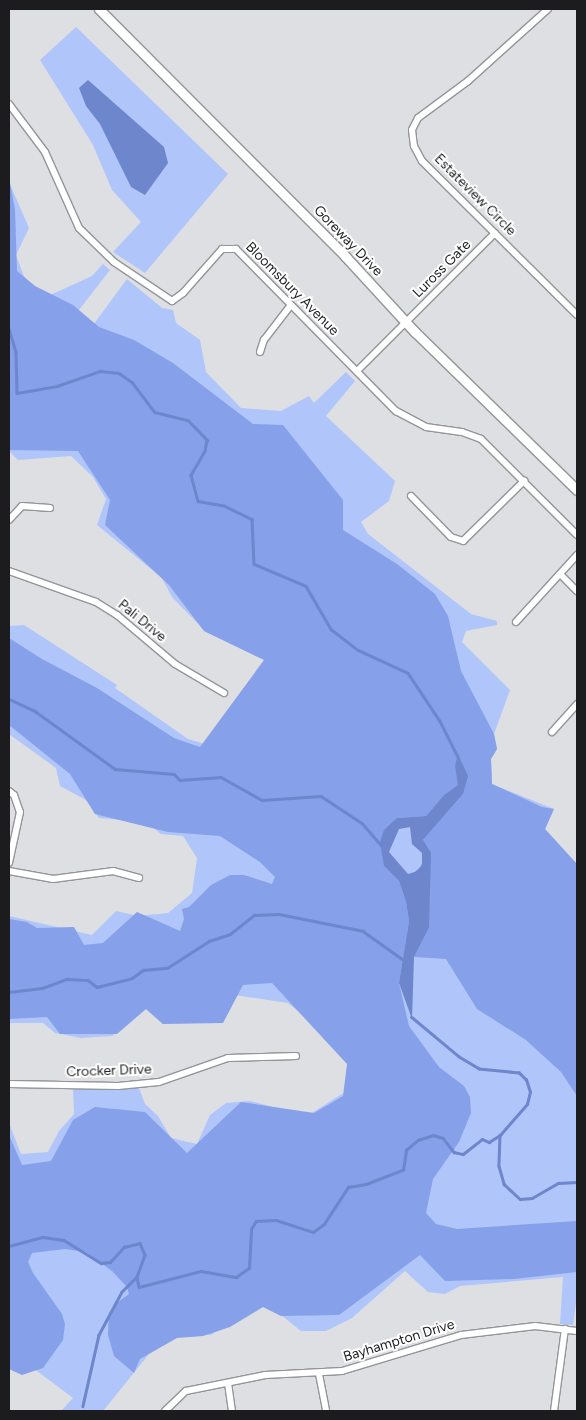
<!DOCTYPE html>
<style>
body{margin:0}
#map{position:relative;width:586px;height:1420px;overflow:hidden;background:#dddfe3;font-family:Figtree,sans-serif}
div>[style]{position:absolute}
[style*='--x']{left:calc(var(--x)*1px);top:calc(var(--y)*1px);width:calc(var(--w)*1px);rotate:calc(var(--a)*1deg)}
.green>*{inset:0;background:#b0c5fa}
.forest>*{inset:0;background:#86a0e9}
.water>*{inset:0;background:#6d86cc}
.stream>*{height:2.5px;margin:-1.25px;padding:0 1.25px;transform-origin:1.25px;border-radius:1.25px;background:#6d86cc}
.roads{filter:drop-shadow(1px 0 #939599) drop-shadow(-1px 0 #939599) drop-shadow(0 1px #939599) drop-shadow(0 -1px #939599)}
.street>*{height:6px;margin:-3px;padding:0 3px;transform-origin:3px;border-radius:3px;background:#fff}
.secondary>*{height:9px;margin:-4.5px;padding:0 4.5px;transform-origin:4.5px;border-radius:4.5px;background:#fff}
span{translate:-50% -50%;white-space:nowrap;text-align:center;line-height:1.15;-webkit-text-stroke:4px #fff;paint-order:stroke}
.street-label{font-size:14px;color:#1c1c1e}
.frame{position:absolute;inset:0;border:10px solid #1c1c1e;pointer-events:none}
</style>
<div id="map">
<div class="green">
<div style="clip-path:polygon(76px 27px,228px 174px,145px 273px,113px 252px,141px 222px,112px 190px,93px 145px,40px 60px)"></div>
<div style="clip-path:polygon(9px 182px,29px 228px,16px 255px,28px 287px,48px 296px,92px 276px,103px 264px,110px 270px,9px 400px)"></div>
<div style="clip-path:polygon(127px 279px,162px 308px,173px 310px,176px 323px,200px 340px,206px 372px,241px 408px,281px 411px,309px 396px,314px 403px,346px 372px,355px 381px,326px 416px,395px 481px,389px 501px,361px 522px,368px 534px,471px 614px,497px 621px,497px 625px,466px 631px,462px 642px,510px 690px,494px 734px,497px 749px,491px 759px,492px 784px,554px 809px,545px 829px,577px 864px,577px 1295px,573px 1325px,560px 1324px,563px 1277px,460px 1286px,445px 1294px,428px 1292px,405px 1271px,352px 1318px,326px 1331px,301px 1331px,271px 1307px,252px 1307px,211px 1335px,182px 1333px,149px 1354px,103px 1411px,61px 1411px,73px 1398px,9px 1350px,9px 1123px,21px 1154px,48px 1152px,59px 1131px,74px 1114px,73px 1089px,139px 1088px,145px 1104px,158px 1116px,171px 1138px,197px 1144px,210px 1115px,226px 1103px,250px 1101px,307px 1116px,356px 1085px,349px 1052px,288px 1003px,235px 995px,214px 1016px,163px 1024px,146px 1009px,112px 1036px,81px 1038px,55px 1033px,43px 1023px,9px 1023px,9px 916px,92px 935px,116px 911px,138px 916px,168px 913px,192px 893px,197px 858px,183px 836px,161px 834px,146px 822px,99px 818px,86px 800px,60px 786px,56px 768px,9px 734px,9px 626px,24px 625px,117px 685px,115px 688px,188px 739px,205px 744px,269px 661px,206px 632px,172px 597px,162px 578px,97px 525px,106px 499px,93px 477px,71px 456px,18px 460px,9px 451px,9px 439px)"></div>
</div>
<div class="forest">
<div style="clip-path:polygon(9px 177px,15px 210px,17px 271px,35px 286px,73px 305px,99px 327px,134px 340px,173px 363px,253px 424px,283px 425px,343px 500px,343px 530px,397px 564px,435px 594px,448px 616px,461px 671px,494px 734px,497px 749px,491px 759px,492px 784px,542px 807px,554px 809px,545px 829px,577px 864px,577px 1096px,561px 1072px,526px 1040px,477px 1009px,446px 959px,414px 957px,429px 928px,423px 840px,463px 794px,455px 766px,459px 785px,444px 795px,426px 816px,397px 818px,384px 866px,399px 881px,406px 902px,409px 921px,399px 983px,409px 1026px,439px 1067px,464px 1086px,470px 1097px,471px 1113px,459px 1142px,433px 1179px,426px 1213px,436px 1224px,457px 1229px,577px 1221px,577px 1272px,514px 1279px,445px 1281px,420px 1255px,339px 1315px,281px 1316px,263px 1307px,230px 1327px,203px 1336px,177px 1338px,140px 1359px,134px 1373px,114px 1356px,108px 1335px,109px 1313px,115px 1304px,129px 1294px,127px 1287px,112px 1271px,86px 1252px,65px 1249px,32px 1253px,28px 1262px,33px 1273px,62px 1314px,65px 1324px,63px 1340px,43px 1368px,22px 1375px,9px 1369px,9px 1135px,22px 1165px,51px 1161px,73px 1120px,95px 1107px,145px 1112px,187px 1153px,241px 1102px,314px 1113px,343px 1096px,347px 1064px,272px 983px,243px 985px,223px 1023px,163px 1024px,146px 1009px,117px 1034px,60px 1034px,47px 1017px,9px 1019px,9px 919px,27px 922px,37px 928px,74px 927px,84px 945px,103px 943px,137px 912px,180px 931px,184px 919px,182px 909px,189px 907px,211px 885px,230px 875px,244px 875px,272px 884px,275px 877px,260px 862px,220px 836px,168px 832px,95px 814px,70px 774px,9px 725px,9px 638px,42px 659px,97px 688px,174px 738px,200px 747px,264px 660px,204px 631px,169px 585px,105px 525px,110px 500px,78px 451px,9px 450px)"></div>
</div>
<div class="water">
<div style="clip-path:polygon(88px 80px,164px 147px,168px 163px,145px 195px,131px 187px,100px 124px,86px 106px,79px 88px)"></div>
<div style="clip-path:polygon(evenodd,458px 754px,468px 776px,463px 794px,423px 840px,431px 853px,429px 928px,414px 957px,412px 1019px,399px 983px,409px 921px,406px 902px,399px 881px,384px 866px,380px 842px,384px 830px,397px 818px,426px 816px,444px 795px,458px 785px,455px 766px,458px 754px,410px 827px,412px 844px,422px 853px,422px 864px,418px 871px,408px 874px,389px 852px,399px 829px,410px 827px)"></div>
</div>
<div class="stream">
<div style="--x:9;--y:329;--w:24;--a:73"></div>
<div style="--x:16;--y:352;--w:41;--a:88.6"></div>
<div style="--x:17;--y:393;--w:41;--a:-9.9"></div>
<div style="--x:57;--y:386;--w:46;--a:-19.2"></div>
<div style="--x:100;--y:371;--w:19;--a:6"></div>
<div style="--x:119;--y:373;--w:16;--a:35"></div>
<div style="--x:132;--y:382;--w:38;--a:53"></div>
<div style="--x:155;--y:412;--w:34;--a:14"></div>
<div style="--x:188;--y:420;--w:28;--a:46"></div>
<div style="--x:207;--y:440;--w:11;--a:100"></div>
<div style="--x:205;--y:451;--w:28;--a:120"></div>
<div style="--x:191;--y:475;--w:27;--a:75"></div>
<div style="--x:198;--y:501;--w:27;--a:10"></div>
<div style="--x:225;--y:506;--w:30;--a:26"></div>
<div style="--x:252;--y:519;--w:45;--a:87.5"></div>
<div style="--x:254;--y:564;--w:56;--a:22.9"></div>
<div style="--x:306;--y:586;--w:50;--a:59.8"></div>
<div style="--x:331;--y:629;--w:34;--a:38"></div>
<div style="--x:358;--y:650;--w:55;--a:24.7"></div>
<div style="--x:408;--y:673;--w:58;--a:56.3"></div>
<div style="--x:440;--y:721;--w:40;--a:63.4"></div>
<div style="--x:9;--y:699;--w:29;--a:25"></div>
<div style="--x:35;--y:711;--w:99;--a:35.9"></div>
<div style="--x:115;--y:769;--w:59;--a:4.8"></div>
<div style="--x:174;--y:774;--w:8;--a:45"></div>
<div style="--x:180;--y:780;--w:41;--a:-4.2"></div>
<div style="--x:221;--y:777;--w:47;--a:29.3"></div>
<div style="--x:262;--y:800;--w:59;--a:-3.9"></div>
<div style="--x:321;--y:796;--w:49;--a:33.4"></div>
<div style="--x:362;--y:823;--w:29;--a:49"></div>
<div style="--x:413;--y:875;--w:13;--a:-42"></div>
<div style="--x:9;--y:992;--w:33;--a:-7"></div>
<div style="--x:42;--y:988;--w:27;--a:-20"></div>
<div style="--x:67;--y:979;--w:21;--a:3"></div>
<div style="--x:88;--y:980;--w:11;--a:38"></div>
<div style="--x:97;--y:987;--w:36;--a:-14"></div>
<div style="--x:132;--y:978;--w:14;--a:-36"></div>
<div style="--x:143;--y:970;--w:24;--a:-5"></div>
<div style="--x:167;--y:968;--w:50;--a:-32.7"></div>
<div style="--x:209;--y:941;--w:22;--a:-18"></div>
<div style="--x:230;--y:934;--w:31;--a:-38"></div>
<div style="--x:254;--y:915;--w:25;--a:-2"></div>
<div style="--x:279;--y:914;--w:86;--a:11.4"></div>
<div style="--x:363;--y:931;--w:52;--a:35.5"></div>
<div style="--x:500;--y:1135;--w:31;--a:92"></div>
<div style="--x:499;--y:1166;--w:19;--a:74"></div>
<div style="--x:504;--y:1184;--w:22;--a:43"></div>
<div style="--x:520;--y:1199;--w:12;--a:-5"></div>
<div style="--x:532;--y:1198;--w:30;--a:-30"></div>
<div style="--x:558;--y:1183;--w:19;--a:-3"></div>
<div style="--x:9;--y:1246;--w:35;--a:-15"></div>
<div style="--x:43;--y:1237;--w:21;--a:8"></div>
<div style="--x:64;--y:1240;--w:44;--a:31.9"></div>
<div style="--x:101;--y:1263;--w:9;--a:-6"></div>
<div style="--x:110;--y:1262;--w:21;--a:-47"></div>
<div style="--x:124;--y:1247;--w:16;--a:-14"></div>
<div style="--x:140;--y:1243;--w:13;--a:67"></div>
<div style="--x:145;--y:1255;--w:23;--a:110"></div>
<div style="--x:137;--y:1277;--w:21;--a:135"></div>
<div style="--x:122;--y:1292;--w:49;--a:118.1"></div>
<div style="--x:99;--y:1335;--w:73;--a:102.7"></div>
<div style="--x:137;--y:1277;--w:10;--a:79"></div>
<div style="--x:139;--y:1287;--w:64;--a:-14.5"></div>
<div style="--x:201;--y:1271;--w:36;--a:10"></div>
<div style="--x:236;--y:1277;--w:16;--a:-35"></div>
<div style="--x:249;--y:1268;--w:39;--a:-87"></div>
<div style="--x:251;--y:1229;--w:9;--a:-58"></div>
<div style="--x:256;--y:1221;--w:20;--a:-3"></div>
<div style="--x:276;--y:1220;--w:39;--a:18"></div>
<div style="--x:313;--y:1232;--w:14;--a:-36"></div>
<div style="--x:324;--y:1224;--w:44;--a:-57"></div>
<div style="--x:348;--y:1187;--w:18;--a:-9"></div>
<div style="--x:366;--y:1184;--w:40;--a:-21"></div>
<div style="--x:403;--y:1170;--w:20;--a:-81"></div>
<div style="--x:406;--y:1150;--w:16;--a:-40"></div>
<div style="--x:418;--y:1140;--w:16;--a:-18"></div>
<div style="--x:433;--y:1135;--w:10;--a:17"></div>
<div style="--x:443;--y:1138;--w:18;--a:52"></div>
<div style="--x:454;--y:1152;--w:9;--a:13"></div>
<div style="--x:463;--y:1154;--w:24;--a:-38"></div>
<div style="--x:482;--y:1139;--w:8;--a:23"></div>
<div style="--x:489;--y:1142;--w:13;--a:-32"></div>
<div style="--x:500;--y:1135;--w:41;--a:-48.9"></div>
<div style="--x:527;--y:1104;--w:12;--a:-76"></div>
<div style="--x:530;--y:1092;--w:13;--a:-108"></div>
<div style="--x:526;--y:1080;--w:10;--a:-135"></div>
<div style="--x:519;--y:1073;--w:40;--a:-174.3"></div>
<div style="--x:479;--y:1069;--w:23;--a:-149"></div>
<div style="--x:459;--y:1057;--w:62;--a:-140.2"></div>
</div>
<div class="roads">
<div class="street">
<div style="--x:548;--y:9;--w:108;--a:138"></div>
<div style="--x:468;--y:81;--w:62;--a:143.5"></div>
<div style="--x:418;--y:118;--w:13;--a:117"></div>
<div style="--x:412;--y:130;--w:16;--a:83"></div>
<div style="--x:414;--y:146;--w:17;--a:62"></div>
<div style="--x:422;--y:161;--w:218;--a:44.8"></div>
<div style="--x:9;--y:104;--w:60;--a:53.1"></div>
<div style="--x:45;--y:152;--w:83;--a:65.9"></div>
<div style="--x:79;--y:228;--w:49;--a:44.2"></div>
<div style="--x:114;--y:262;--w:70;--a:33.9"></div>
<div style="--x:172;--y:301;--w:14;--a:-36"></div>
<div style="--x:183;--y:293;--w:59;--a:-48.4"></div>
<div style="--x:222;--y:249;--w:14;--a:0"></div>
<div style="--x:236;--y:249;--w:228;--a:45.4"></div>
<div style="--x:396;--y:411;--w:34;--a:28"></div>
<div style="--x:426;--y:427;--w:36;--a:8"></div>
<div style="--x:462;--y:432;--w:20;--a:20"></div>
<div style="--x:481;--y:439;--w:136;--a:45"></div>
<div style="--x:260;--y:352;--w:13;--a:-72"></div>
<div style="--x:264;--y:340;--w:44;--a:-52.4"></div>
<div style="--x:357;--y:371;--w:195;--a:-45"></div>
<div style="--x:411;--y:496;--w:57;--a:45.7"></div>
<div style="--x:451;--y:537;--w:13;--a:18"></div>
<div style="--x:463;--y:541;--w:86;--a:-44.5"></div>
<div style="--x:9;--y:520;--w:19;--a:-47"></div>
<div style="--x:22;--y:506;--w:28;--a:4"></div>
<div style="--x:9;--y:571;--w:92;--a:19.6"></div>
<div style="--x:96;--y:602;--w:25;--a:32"></div>
<div style="--x:117;--y:615;--w:76;--a:40.2"></div>
<div style="--x:175;--y:664;--w:57;--a:30.6"></div>
<div style="--x:561;--y:575;--w:23;--a:45"></div>
<div style="--x:516;--y:622;--w:91;--a:-47.7"></div>
<div style="--x:552;--y:732;--w:38;--a:-48"></div>
<div style="--x:9;--y:791;--w:6;--a:39"></div>
<div style="--x:14;--y:795;--w:18;--a:71"></div>
<div style="--x:20;--y:812;--w:52;--a:102.2"></div>
<div style="--x:9;--y:871;--w:45;--a:10.3"></div>
<div style="--x:53;--y:879;--w:61;--a:-7.6"></div>
<div style="--x:113;--y:871;--w:27;--a:15"></div>
<div style="--x:9;--y:1084;--w:109;--a:1.1"></div>
<div style="--x:118;--y:1086;--w:41;--a:-5.6"></div>
<div style="--x:159;--y:1082;--w:73;--a:-19.2"></div>
<div style="--x:228;--y:1058;--w:68;--a:-1.7"></div>
<div style="--x:319;--y:1374;--w:38;--a:79"></div>
<div style="--x:228;--y:1383;--w:28;--a:82"></div>
<div style="--x:165;--y:1411;--w:29;--a:-44"></div>
<div style="--x:186;--y:1391;--w:81;--a:-11.4"></div>
<div style="--x:265;--y:1375;--w:77;--a:-3"></div>
<div style="--x:342;--y:1371;--w:124;--a:-16.8"></div>
<div style="--x:461;--y:1335;--w:75;--a:-6.9"></div>
<div style="--x:535;--y:1326;--w:42;--a:6.8"></div>
<div style="--x:554;--y:1411;--w:83;--a:-82.4"></div>
</div>
<div class="secondary">
<div style="--x:99;--y:9;--w:349;--a:45.1"></div>
<div style="--x:345;--y:256;--w:103;--a:47.4"></div>
<div style="--x:415;--y:332;--w:226;--a:44.3"></div>
</div>
</div>
<div class="street-label">
<span style="left:475px;top:195px;rotate:45deg">Estateview Circle</span>
<span style="left:348px;top:241px;rotate:46deg">Goreway Drive</span>
<span style="left:442px;top:269px;rotate:-45deg">Luross Gate</span>
<span style="left:292px;top:289px;rotate:45deg">Bloomsbury Avenue</span>
<span style="left:142px;top:621px;rotate:39deg">Pali Drive</span>
<span style="left:109px;top:1071px;rotate:-2deg">Crocker Drive</span>
<span style="left:399px;top:1341px;rotate:-17deg">Bayhampton Drive</span>
</div>
<div class="frame"></div>
</div>
